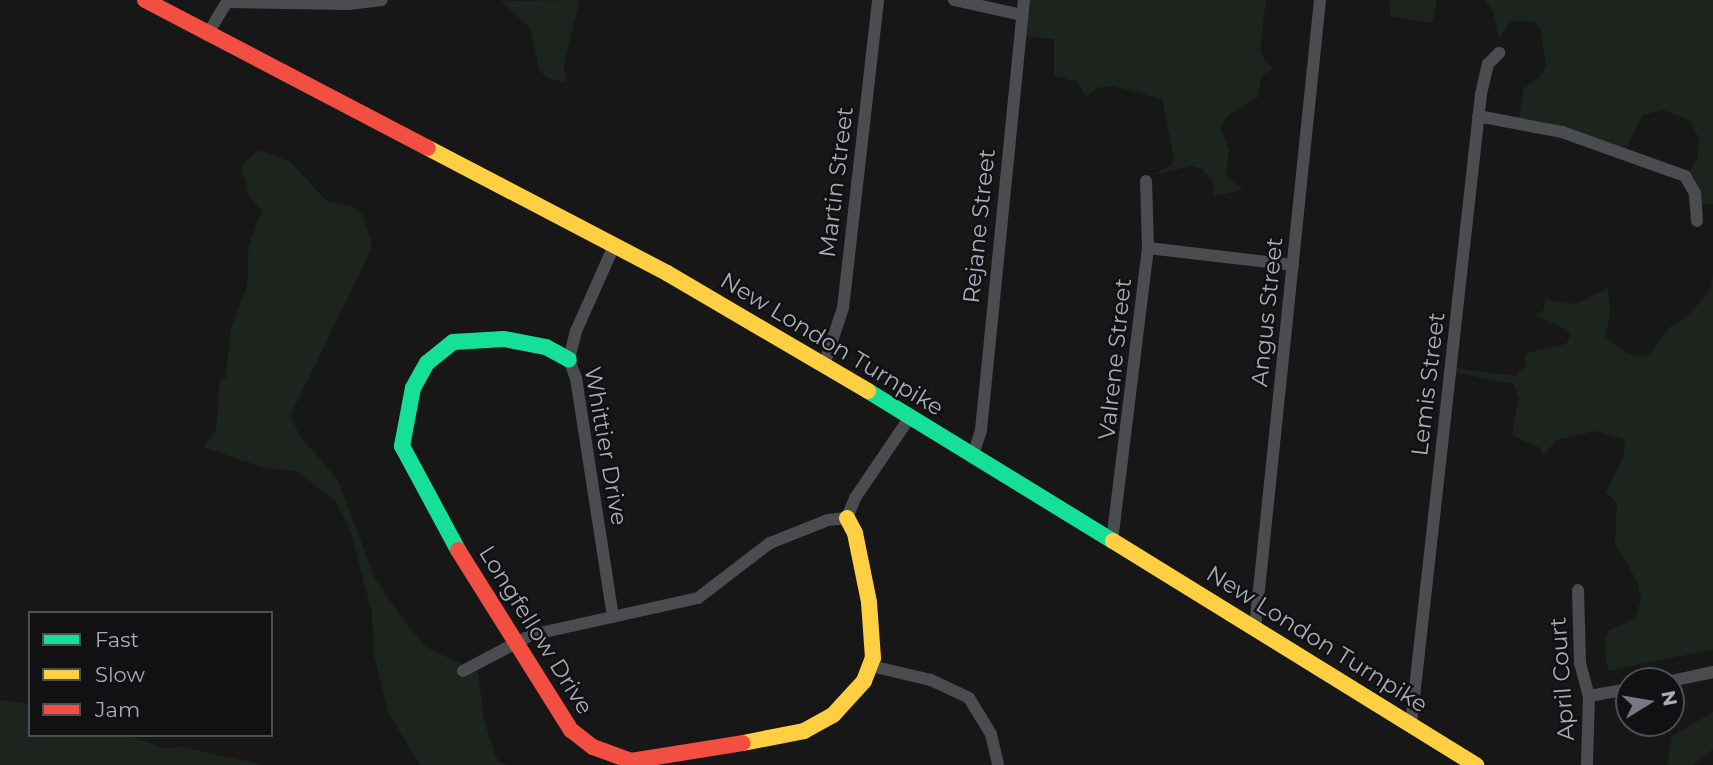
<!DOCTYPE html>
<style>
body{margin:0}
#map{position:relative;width:1713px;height:765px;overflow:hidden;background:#171717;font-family:Montserrat,sans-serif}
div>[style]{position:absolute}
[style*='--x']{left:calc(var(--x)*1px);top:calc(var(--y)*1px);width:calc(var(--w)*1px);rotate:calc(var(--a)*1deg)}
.green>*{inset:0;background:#1d241e}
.street>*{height:12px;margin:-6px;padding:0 6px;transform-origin:6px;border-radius:6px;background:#4b4c50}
.fast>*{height:16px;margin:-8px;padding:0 8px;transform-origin:8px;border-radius:8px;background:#16e098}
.slow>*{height:16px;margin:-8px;padding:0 8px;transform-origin:8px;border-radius:8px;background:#ffcf43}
.jam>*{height:16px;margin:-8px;padding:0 8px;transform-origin:8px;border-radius:8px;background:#f24e42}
span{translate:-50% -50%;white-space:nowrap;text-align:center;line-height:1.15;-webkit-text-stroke:5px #111113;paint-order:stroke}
.street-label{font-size:23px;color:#a8adb8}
.legend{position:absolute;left:28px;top:611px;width:245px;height:126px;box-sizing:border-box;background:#111113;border:2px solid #4d4f55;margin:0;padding:9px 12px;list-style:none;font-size:21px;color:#a8adb8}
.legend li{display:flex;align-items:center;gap:14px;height:35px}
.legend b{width:35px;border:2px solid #4d4f55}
.north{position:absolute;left:1615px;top:667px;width:70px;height:70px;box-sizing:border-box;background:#111113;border:2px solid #4d4f55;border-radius:50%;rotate:79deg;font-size:19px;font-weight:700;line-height:28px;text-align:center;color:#a8adb8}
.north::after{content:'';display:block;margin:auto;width:24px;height:32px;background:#757880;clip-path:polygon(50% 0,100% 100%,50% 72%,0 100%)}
</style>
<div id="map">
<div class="green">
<div style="clip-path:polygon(580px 0,564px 63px,566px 83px,548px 78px,539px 70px,531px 29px,501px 1px)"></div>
<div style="clip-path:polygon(1026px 0,1266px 0,1260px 49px,1265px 62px,1273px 68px,1261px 77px,1258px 97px,1227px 116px,1221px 128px,1229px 150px,1226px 175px,1243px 190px,1214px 196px,1212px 181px,1203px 169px,1192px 166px,1152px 175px,1172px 165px,1174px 159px,1162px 99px,1113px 86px,1096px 88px,1086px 97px,1077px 82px,1054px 75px,1054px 39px,1024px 36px)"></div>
<div style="clip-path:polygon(1389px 0,1437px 0,1432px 23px,1391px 16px)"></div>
<div style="clip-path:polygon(1485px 0,1713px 0,1713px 204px,1689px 205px,1686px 177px,1697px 159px,1700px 140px,1689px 120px,1663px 110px,1643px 115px,1624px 152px,1519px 118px,1524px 88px,1541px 76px,1546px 64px,1541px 31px,1534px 21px,1511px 21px,1499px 39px,1493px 11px)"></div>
<div style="clip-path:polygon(258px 150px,289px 161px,328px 202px,352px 206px,362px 215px,372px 243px,368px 257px,290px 416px,300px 436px,338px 480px,375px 579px,407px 625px,426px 647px,478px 672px,484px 720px,494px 752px,499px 762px,509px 765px,420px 765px,388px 712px,374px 655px,372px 613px,350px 529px,336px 502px,297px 471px,264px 468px,203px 447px,216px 430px,220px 379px,226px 378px,231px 328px,247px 286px,249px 245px,262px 211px,249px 196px,241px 166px)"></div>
<div style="clip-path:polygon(1713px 275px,1713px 649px,1608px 671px,1604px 646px,1608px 631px,1635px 618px,1641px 599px,1638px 583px,1615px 543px,1617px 503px,1606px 493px,1624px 454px,1625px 439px,1596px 431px,1556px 440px,1544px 456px,1540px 448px,1512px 435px,1519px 397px,1513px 384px,1452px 372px,1453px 368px,1516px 376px,1524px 368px,1527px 353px,1566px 344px,1571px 335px,1566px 329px,1535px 316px,1543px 311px,1546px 300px,1576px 304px,1608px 288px,1610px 313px,1605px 337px,1626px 353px,1647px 357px,1671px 326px,1685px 319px,1710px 291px)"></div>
<div style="clip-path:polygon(0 700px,30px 704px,30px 735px,128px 735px,165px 749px,182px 747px,264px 765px,0 765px)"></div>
<div style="clip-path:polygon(1713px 712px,1713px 749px,1693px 765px,1667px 765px,1672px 736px)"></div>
</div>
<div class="street">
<div style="--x:954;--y:0;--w:70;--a:12.4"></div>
<div style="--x:207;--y:35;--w:39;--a:-59"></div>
<div style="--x:227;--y:2;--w:122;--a:0.9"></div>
<div style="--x:349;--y:4;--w:33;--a:-7"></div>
<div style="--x:1478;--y:116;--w:86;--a:10.8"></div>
<div style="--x:1562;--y:132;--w:131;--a:19.7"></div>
<div style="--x:1685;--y:176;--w:20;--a:60"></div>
<div style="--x:1695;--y:193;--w:28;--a:86"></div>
<div style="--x:613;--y:248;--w:91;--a:114"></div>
<div style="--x:576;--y:331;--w:30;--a:104"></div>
<div style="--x:569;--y:360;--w:19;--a:69"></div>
<div style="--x:576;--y:378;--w:242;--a:81.2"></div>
<div style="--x:1148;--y:248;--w:146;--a:6.7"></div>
<div style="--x:824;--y:365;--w:60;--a:-71.6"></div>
<div style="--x:843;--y:308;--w:310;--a:-83.5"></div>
<div style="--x:973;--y:455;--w:26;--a:-72"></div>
<div style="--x:981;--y:430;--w:432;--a:-84.3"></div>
<div style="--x:1112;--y:541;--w:295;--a:-83"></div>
<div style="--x:1148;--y:248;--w:67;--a:-91.7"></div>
<div style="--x:1578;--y:590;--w:73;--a:88.4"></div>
<div style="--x:1580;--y:663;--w:34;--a:75"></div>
<div style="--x:1589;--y:696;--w:69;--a:91.7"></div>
<div style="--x:1255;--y:628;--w:631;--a:-84.09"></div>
<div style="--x:871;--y:666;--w:62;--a:13.1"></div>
<div style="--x:931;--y:680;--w:42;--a:25.3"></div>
<div style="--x:969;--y:698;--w:42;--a:58.6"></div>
<div style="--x:991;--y:734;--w:32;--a:77"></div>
<div style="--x:463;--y:671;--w:77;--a:-27.9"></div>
<div style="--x:531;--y:635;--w:171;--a:-12.5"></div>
<div style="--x:698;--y:598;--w:91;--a:-37.4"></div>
<div style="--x:770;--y:543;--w:62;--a:-21.6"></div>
<div style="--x:828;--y:520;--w:19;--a:-6"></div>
<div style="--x:847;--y:518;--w:22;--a:-68"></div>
<div style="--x:855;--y:498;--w:98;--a:-55.8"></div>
<div style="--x:1671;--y:681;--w:43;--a:-12.1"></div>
<div style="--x:1589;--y:696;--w:41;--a:-9.9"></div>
<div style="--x:1411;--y:724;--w:634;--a:-83.66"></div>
<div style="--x:1481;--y:94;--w:31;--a:-77"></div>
<div style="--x:1488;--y:64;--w:16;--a:-45"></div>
</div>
<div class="fast">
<div style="--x:868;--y:391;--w:287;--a:31.5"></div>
<div style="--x:458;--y:550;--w:118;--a:-118.3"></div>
<div style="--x:402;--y:446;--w:59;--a:-79.3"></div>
<div style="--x:413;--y:388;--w:29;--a:-61"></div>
<div style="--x:427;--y:363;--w:33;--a:-39"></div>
<div style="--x:453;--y:342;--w:51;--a:-3.4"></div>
<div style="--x:504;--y:339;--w:43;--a:10.8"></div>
<div style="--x:546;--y:347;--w:26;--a:29"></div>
</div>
<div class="slow">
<div style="--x:428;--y:148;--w:270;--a:27.6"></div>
<div style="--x:667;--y:273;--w:233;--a:30.4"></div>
<div style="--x:1113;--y:541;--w:427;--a:31.7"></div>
<div style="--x:743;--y:743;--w:62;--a:-11.1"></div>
<div style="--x:804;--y:731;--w:33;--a:-29"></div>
<div style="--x:833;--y:715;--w:46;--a:-47.6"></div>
<div style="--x:864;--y:681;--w:25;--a:-69"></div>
<div style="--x:873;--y:658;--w:56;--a:-94.1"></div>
<div style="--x:869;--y:602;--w:70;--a:-101.5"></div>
<div style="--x:855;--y:533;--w:17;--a:-118"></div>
</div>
<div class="jam">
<div style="--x:145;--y:0;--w:319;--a:27.6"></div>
<div style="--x:458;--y:550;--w:213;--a:57.9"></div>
<div style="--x:571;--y:730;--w:28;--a:38"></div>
<div style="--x:593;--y:747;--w:40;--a:20.2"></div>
<div style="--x:631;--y:761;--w:113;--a:-9.1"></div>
</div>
<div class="street-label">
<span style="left:836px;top:182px;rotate:-83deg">Martin Street</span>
<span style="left:979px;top:226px;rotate:-84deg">Rejane Street</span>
<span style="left:1267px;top:312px;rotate:-84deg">Angus Street</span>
<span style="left:832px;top:344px;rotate:31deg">New London Turnpike</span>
<span style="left:1115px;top:359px;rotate:-84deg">Valrene Street</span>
<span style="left:1428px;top:384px;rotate:-83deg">Lemis Street</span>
<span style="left:606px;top:446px;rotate:80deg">Whittier Drive</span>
<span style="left:536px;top:630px;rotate:58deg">Longfellow Drive</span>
<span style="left:1317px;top:639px;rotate:32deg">New London Turnpike</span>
<span style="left:1562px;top:679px;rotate:-94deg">April Court</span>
</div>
<ul class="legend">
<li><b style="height:9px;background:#16e098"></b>Fast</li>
<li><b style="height:9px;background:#ffcf43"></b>Slow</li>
<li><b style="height:9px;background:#f24e42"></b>Jam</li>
</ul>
<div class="north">N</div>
</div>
